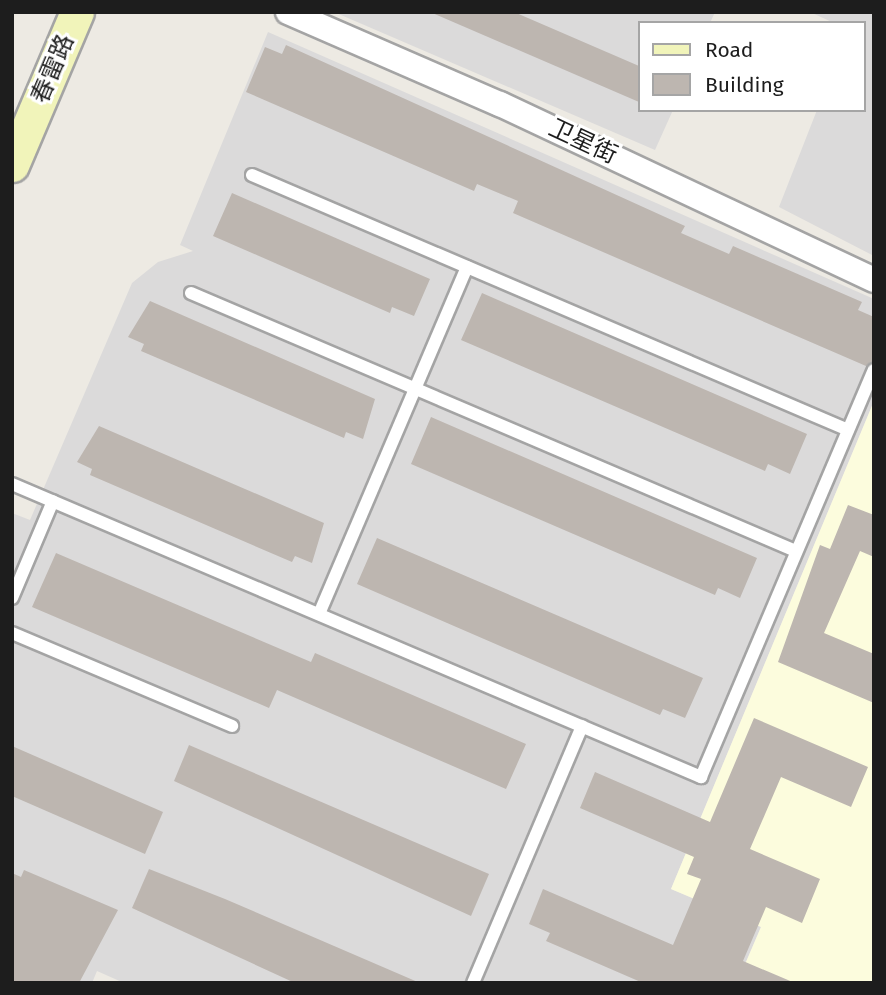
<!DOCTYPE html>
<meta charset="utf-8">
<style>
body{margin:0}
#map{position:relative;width:886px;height:995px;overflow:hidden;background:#edeae3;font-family:"Fira Sans","Noto Sans SC",sans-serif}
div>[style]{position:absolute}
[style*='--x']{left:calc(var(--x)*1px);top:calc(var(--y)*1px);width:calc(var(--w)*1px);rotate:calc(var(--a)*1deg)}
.residential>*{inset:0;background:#dbdada}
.education>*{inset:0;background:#fcfcdd}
.building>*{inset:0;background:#bdb6b0}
.roads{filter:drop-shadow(2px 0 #a4a4a4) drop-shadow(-2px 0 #a4a4a4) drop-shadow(0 2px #a4a4a4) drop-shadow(0 -2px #a4a4a4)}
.lane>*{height:12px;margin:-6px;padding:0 6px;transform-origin:6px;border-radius:6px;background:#fff}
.street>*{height:24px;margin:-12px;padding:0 12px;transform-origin:12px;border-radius:12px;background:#fff}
.secondary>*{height:33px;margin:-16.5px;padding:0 16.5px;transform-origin:16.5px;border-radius:16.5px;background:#f1f4ba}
span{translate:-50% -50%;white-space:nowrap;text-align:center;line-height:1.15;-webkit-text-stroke:6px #fff;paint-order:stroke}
.street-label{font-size:24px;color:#1d1d1d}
.frame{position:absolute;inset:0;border:14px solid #1d1d1d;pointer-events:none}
.legend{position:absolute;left:638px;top:21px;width:228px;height:91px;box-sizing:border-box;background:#fff;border:2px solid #a5a5a5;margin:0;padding:9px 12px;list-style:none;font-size:21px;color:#1d1d1d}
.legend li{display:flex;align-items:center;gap:14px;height:35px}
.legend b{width:35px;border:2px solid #a5a5a5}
</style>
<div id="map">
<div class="residential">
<div style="clip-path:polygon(334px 12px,715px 12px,710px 23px,639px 23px,639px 110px,673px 110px,655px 150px)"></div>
<div style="clip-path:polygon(810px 12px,874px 12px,874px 256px,779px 207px,817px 110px,863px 110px,863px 23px,834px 23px)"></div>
<div style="clip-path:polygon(268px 32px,874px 299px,874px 401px,671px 889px,761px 927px,737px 983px,124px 983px,97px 971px,92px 983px,12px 983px,12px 513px,30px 520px,132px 283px,158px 262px,193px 251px,180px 245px)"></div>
</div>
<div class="education">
<div style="clip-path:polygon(874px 401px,874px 983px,737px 983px,761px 927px,671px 889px)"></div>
</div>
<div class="building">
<div style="clip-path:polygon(430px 12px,514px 12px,639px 66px,639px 102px)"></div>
<div style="clip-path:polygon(286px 45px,685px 226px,681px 233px,729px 254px,733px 246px,862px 302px,858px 310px,874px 317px,874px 361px,866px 366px,513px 213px,518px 201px,477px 184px,474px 191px,246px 92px,265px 47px,282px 54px)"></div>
<div style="clip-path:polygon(232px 193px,430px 279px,414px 316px,392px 307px,390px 313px,213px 236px)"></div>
<div style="clip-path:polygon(482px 293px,807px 434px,790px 474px,768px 464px,765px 471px,461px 340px)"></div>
<div style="clip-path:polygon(150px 301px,375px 399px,363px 439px,346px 432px,344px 438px,141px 351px,144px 344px,128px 337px)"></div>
<div style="clip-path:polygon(431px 417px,757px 558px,740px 598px,718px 588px,715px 595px,411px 464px)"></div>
<div style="clip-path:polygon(99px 426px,324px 523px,312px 563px,295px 556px,292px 562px,90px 475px,92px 469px,77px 462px)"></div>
<div style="clip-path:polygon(848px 505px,874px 515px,874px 557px,860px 551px,824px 633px,874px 654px,874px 703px,778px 662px,820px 545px,830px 549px)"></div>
<div style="clip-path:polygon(377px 538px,703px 678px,685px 718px,663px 709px,660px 715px,357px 584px)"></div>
<div style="clip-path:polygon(56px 553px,311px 662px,315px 653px,526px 744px,506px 789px,277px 690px,269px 708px,32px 607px)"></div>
<div style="clip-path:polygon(754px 718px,868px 767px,851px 807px,781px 777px,750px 849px,820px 879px,802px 923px,766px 907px,743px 961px,795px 983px,643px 983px,546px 941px,550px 933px,529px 924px,543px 889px,673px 945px,701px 879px,687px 874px,694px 857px,580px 808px,595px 772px,710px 822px)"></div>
<div style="clip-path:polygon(189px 745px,489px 874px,471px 916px,174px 781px)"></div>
<div style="clip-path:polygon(12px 746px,163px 812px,145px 854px,12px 796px)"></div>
<div style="clip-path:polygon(149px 869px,225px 899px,420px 983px,295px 983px,132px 908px)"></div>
<div style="clip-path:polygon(24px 870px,118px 910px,79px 983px,12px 983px,12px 873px,21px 877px)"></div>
</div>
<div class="roads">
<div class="lane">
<div style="--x:252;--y:175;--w:648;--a:23.16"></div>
<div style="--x:191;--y:293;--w:658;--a:23.1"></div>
<div style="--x:12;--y:484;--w:749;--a:23.04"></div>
<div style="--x:701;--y:777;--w:442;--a:-67"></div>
<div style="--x:12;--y:598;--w:105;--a:-67.1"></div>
<div style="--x:319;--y:614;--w:377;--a:-66.9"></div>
<div style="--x:12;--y:633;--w:239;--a:22.9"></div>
<div style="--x:473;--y:983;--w:279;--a:-67"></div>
</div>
<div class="street">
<div style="--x:288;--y:12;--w:231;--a:23.5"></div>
<div style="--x:500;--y:104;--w:413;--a:25.2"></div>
</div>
<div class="secondary">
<div style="--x:12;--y:165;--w:166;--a:-67"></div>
</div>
</div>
<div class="street-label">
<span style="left:53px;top:69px;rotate:-67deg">春雷路</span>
<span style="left:583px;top:142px;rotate:25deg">卫星街</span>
</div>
<div class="frame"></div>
<ul class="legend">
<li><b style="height:9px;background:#f1f4ba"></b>Road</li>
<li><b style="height:19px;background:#bdb6b0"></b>Building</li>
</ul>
</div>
